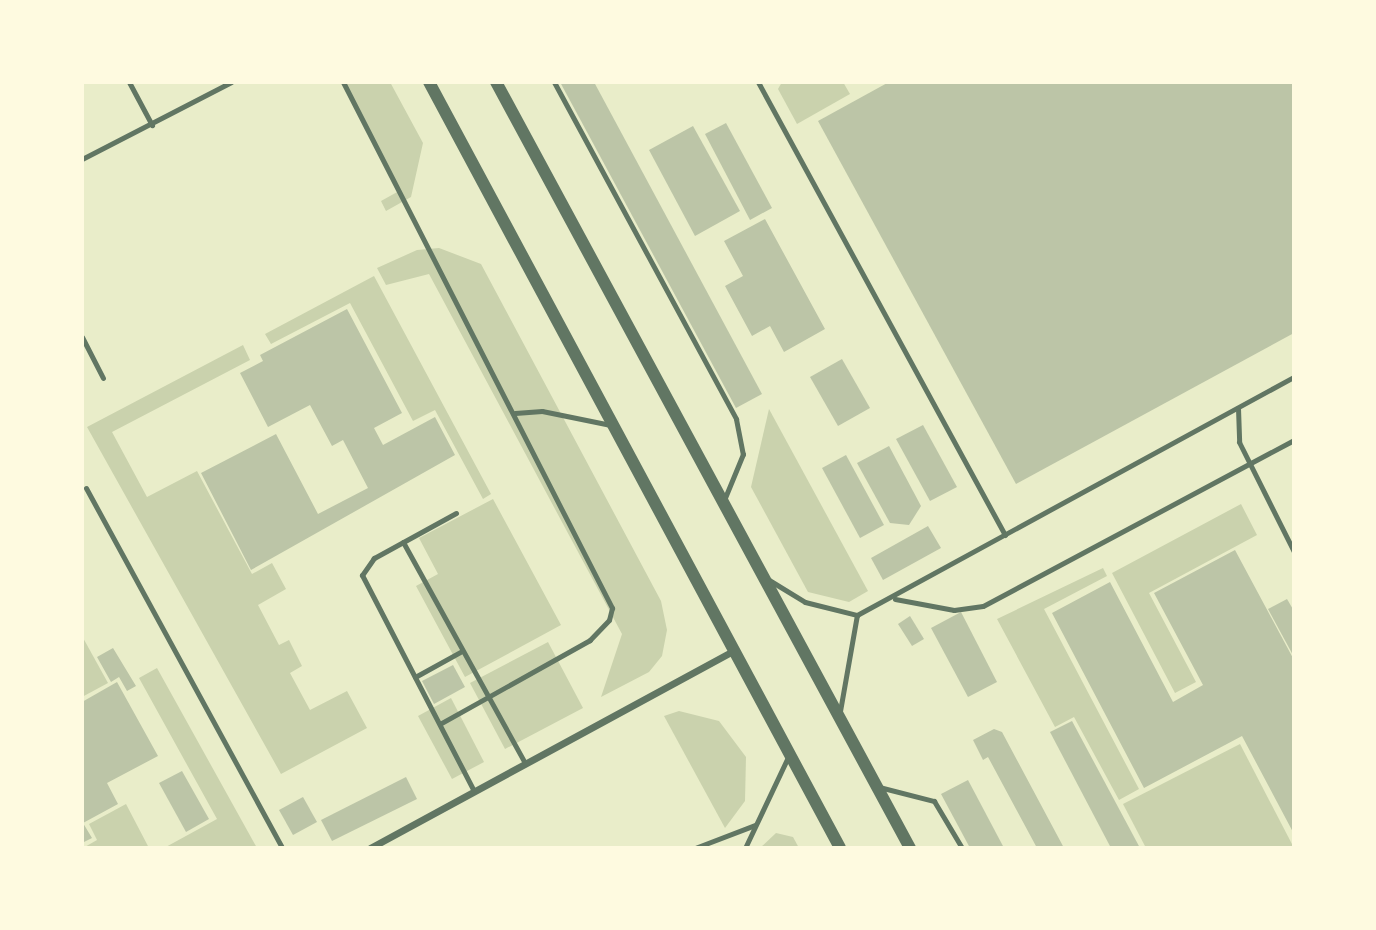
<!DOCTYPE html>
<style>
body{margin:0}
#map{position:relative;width:1376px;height:930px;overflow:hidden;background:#e9edc9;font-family:"Roboto Condensed",sans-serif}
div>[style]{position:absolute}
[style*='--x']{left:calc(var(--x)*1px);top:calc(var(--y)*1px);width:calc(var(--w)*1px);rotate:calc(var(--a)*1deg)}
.green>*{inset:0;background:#cad2ad}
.building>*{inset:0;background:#bcc5a7}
.service>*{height:5px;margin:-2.5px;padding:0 2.5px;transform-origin:2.5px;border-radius:2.5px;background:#617663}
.minor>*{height:7px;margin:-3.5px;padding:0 3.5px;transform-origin:3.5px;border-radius:3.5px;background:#617663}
.tertiary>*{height:12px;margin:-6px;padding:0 6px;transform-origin:6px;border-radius:6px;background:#617663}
span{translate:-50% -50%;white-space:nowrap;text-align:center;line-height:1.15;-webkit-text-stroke:7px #fefae0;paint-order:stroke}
.frame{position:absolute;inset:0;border:84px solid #fefae0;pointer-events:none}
</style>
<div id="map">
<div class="green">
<div style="clip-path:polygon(342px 82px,390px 82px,423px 143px,411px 197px,386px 211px,381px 201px,399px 191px)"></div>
<div style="clip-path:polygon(782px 82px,843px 82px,850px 94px,797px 124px,778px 89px)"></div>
<div style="clip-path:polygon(439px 248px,481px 264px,661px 601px,667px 630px,662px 656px,649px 672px,601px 697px,622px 634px,429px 274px,386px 285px,377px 268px,417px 250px)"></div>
<div style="clip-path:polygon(374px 276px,491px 494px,483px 499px,435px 410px,413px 421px,350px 303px,271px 344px,265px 334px)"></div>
<div style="clip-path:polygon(243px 345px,250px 360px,112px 432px,147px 497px,197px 471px,252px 574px,272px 563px,286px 589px,258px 605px,279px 645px,289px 640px,302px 666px,290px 673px,310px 710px,347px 691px,367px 728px,281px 774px,87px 427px)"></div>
<div style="clip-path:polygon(769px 409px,868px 591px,849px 602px,808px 592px,751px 487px)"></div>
<div style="clip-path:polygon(493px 499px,561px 625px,465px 677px,416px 586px,438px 574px,419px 538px)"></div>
<div style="clip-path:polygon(1241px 504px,1257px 535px,1149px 593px,1196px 682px,1175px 693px,1112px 573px)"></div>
<div style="clip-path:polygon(1103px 568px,1107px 576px,1044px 609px,1139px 789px,1119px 800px,1074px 717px,1055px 727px,997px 619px)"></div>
<div style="clip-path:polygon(82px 636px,108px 683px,82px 697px)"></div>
<div style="clip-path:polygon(548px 642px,583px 708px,505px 749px,470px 683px)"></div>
<div style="clip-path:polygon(157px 668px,257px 848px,164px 848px,217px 819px,139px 678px)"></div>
<div style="clip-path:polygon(451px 698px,484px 762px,452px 779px,418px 716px)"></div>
<div style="clip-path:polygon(679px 711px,719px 721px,746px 757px,745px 801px,725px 828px,664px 716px)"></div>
<div style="clip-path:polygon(1240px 744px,1294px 848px,1146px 848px,1123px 804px)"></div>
<div style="clip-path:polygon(126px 804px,149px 848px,83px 848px,97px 840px,89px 824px)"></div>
<div style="clip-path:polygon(776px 833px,793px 837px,799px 848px,760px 848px)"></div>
</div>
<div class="building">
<div style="clip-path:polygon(560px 82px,594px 82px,762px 394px,736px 408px)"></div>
<div style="clip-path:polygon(889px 82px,1292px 82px,1294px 333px,1016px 484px,818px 121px)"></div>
<div style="clip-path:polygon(726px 123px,772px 208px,750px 220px,705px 134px)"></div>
<div style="clip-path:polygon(693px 126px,740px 211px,695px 236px,649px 150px)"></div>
<div style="clip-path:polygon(765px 219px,825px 329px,784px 352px,770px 326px,752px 336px,725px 286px,743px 276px,724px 241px)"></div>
<div style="clip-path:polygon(347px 309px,402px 413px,374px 428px,383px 445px,435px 417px,455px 455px,251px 570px,201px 473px,276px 434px,318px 514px,368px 488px,343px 440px,332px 446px,310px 405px,268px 427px,240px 373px,263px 361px,260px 355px)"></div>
<div style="clip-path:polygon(842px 359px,870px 408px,838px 426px,810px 377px)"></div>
<div style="clip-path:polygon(923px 425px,957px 487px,930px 501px,896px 439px)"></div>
<div style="clip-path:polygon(889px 446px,921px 506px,909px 525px,890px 523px,857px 463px)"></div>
<div style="clip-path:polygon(846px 455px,884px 525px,860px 538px,822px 468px)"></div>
<div style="clip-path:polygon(928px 526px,941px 548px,883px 580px,871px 558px)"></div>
<div style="clip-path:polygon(1235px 550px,1294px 660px,1294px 834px,1242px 736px,1144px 788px,1052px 613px,1110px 582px,1173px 702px,1203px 685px,1154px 593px)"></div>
<div style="clip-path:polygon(1287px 599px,1294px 611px,1294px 657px,1268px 609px)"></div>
<div style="clip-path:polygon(961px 612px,997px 682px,968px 697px,931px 628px)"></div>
<div style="clip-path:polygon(910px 616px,924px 639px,912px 646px,898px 624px)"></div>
<div style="clip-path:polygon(113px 648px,136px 686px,127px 691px,119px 677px,111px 682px,97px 657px)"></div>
<div style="clip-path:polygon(453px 665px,465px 687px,434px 704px,422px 681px)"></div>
<div style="clip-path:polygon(117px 682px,158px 756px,107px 783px,118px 804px,83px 823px,92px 838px,82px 843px,82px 702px)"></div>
<div style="clip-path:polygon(1072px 721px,1140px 848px,1111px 848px,1050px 732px)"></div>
<div style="clip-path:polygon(994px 729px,1002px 732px,1064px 848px,1037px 848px,988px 757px,983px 760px,973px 740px)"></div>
<div style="clip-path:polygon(182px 771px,209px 819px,186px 832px,159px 783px)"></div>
<div style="clip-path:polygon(406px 777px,417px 799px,332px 841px,321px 820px)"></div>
<div style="clip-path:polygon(968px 780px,1004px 848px,970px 848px,941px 794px)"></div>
<div style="clip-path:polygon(303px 797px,317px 822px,293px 835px,279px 810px)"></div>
</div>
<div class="service">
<div style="--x:129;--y:82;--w:49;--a:61.9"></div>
<div style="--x:343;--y:82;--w:591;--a:62.91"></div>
<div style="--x:612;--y:608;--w:12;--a:104"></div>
<div style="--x:609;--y:620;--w:28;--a:134"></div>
<div style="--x:590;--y:640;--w:172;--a:150.8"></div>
<div style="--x:554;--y:82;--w:383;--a:61.6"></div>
<div style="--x:736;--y:419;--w:36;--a:79"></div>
<div style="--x:743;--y:454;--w:50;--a:112.4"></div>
<div style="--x:758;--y:82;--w:516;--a:61.4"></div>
<div style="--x:82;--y:159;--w:168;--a:-27.3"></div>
<div style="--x:82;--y:337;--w:46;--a:62.9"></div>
<div style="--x:1238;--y:408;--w:34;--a:88"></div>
<div style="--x:1239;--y:442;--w:123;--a:63.4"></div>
<div style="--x:515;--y:413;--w:27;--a:-4"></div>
<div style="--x:542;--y:411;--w:70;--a:11.5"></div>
<div style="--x:86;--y:488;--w:410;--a:61.4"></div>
<div style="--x:456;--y:513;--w:94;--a:151.2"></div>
<div style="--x:374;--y:558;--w:21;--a:125"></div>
<div style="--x:362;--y:575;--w:243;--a:62.6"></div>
<div style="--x:403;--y:542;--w:252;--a:61.1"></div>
<div style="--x:769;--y:580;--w:42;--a:31.4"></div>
<div style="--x:805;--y:602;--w:54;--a:14"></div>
<div style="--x:857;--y:615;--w:498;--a:-28.6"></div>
<div style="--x:895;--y:599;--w:60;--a:10.6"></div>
<div style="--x:954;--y:610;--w:29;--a:-8"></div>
<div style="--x:983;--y:606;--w:353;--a:-28.1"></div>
<div style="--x:415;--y:677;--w:54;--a:-29"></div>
<div style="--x:840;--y:711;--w:97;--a:-80"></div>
<div style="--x:879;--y:787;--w:57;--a:14.3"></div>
<div style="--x:934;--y:801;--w:55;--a:59.2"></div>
<div style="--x:695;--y:848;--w:64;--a:-21"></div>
<div style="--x:745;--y:848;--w:101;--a:-64.7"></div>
</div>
<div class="minor">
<div style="--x:370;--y:848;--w:414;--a:-28.5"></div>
</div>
<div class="tertiary">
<div style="--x:429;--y:82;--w:869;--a:61.78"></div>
<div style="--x:496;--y:82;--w:871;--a:61.61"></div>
</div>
<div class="frame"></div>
</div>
